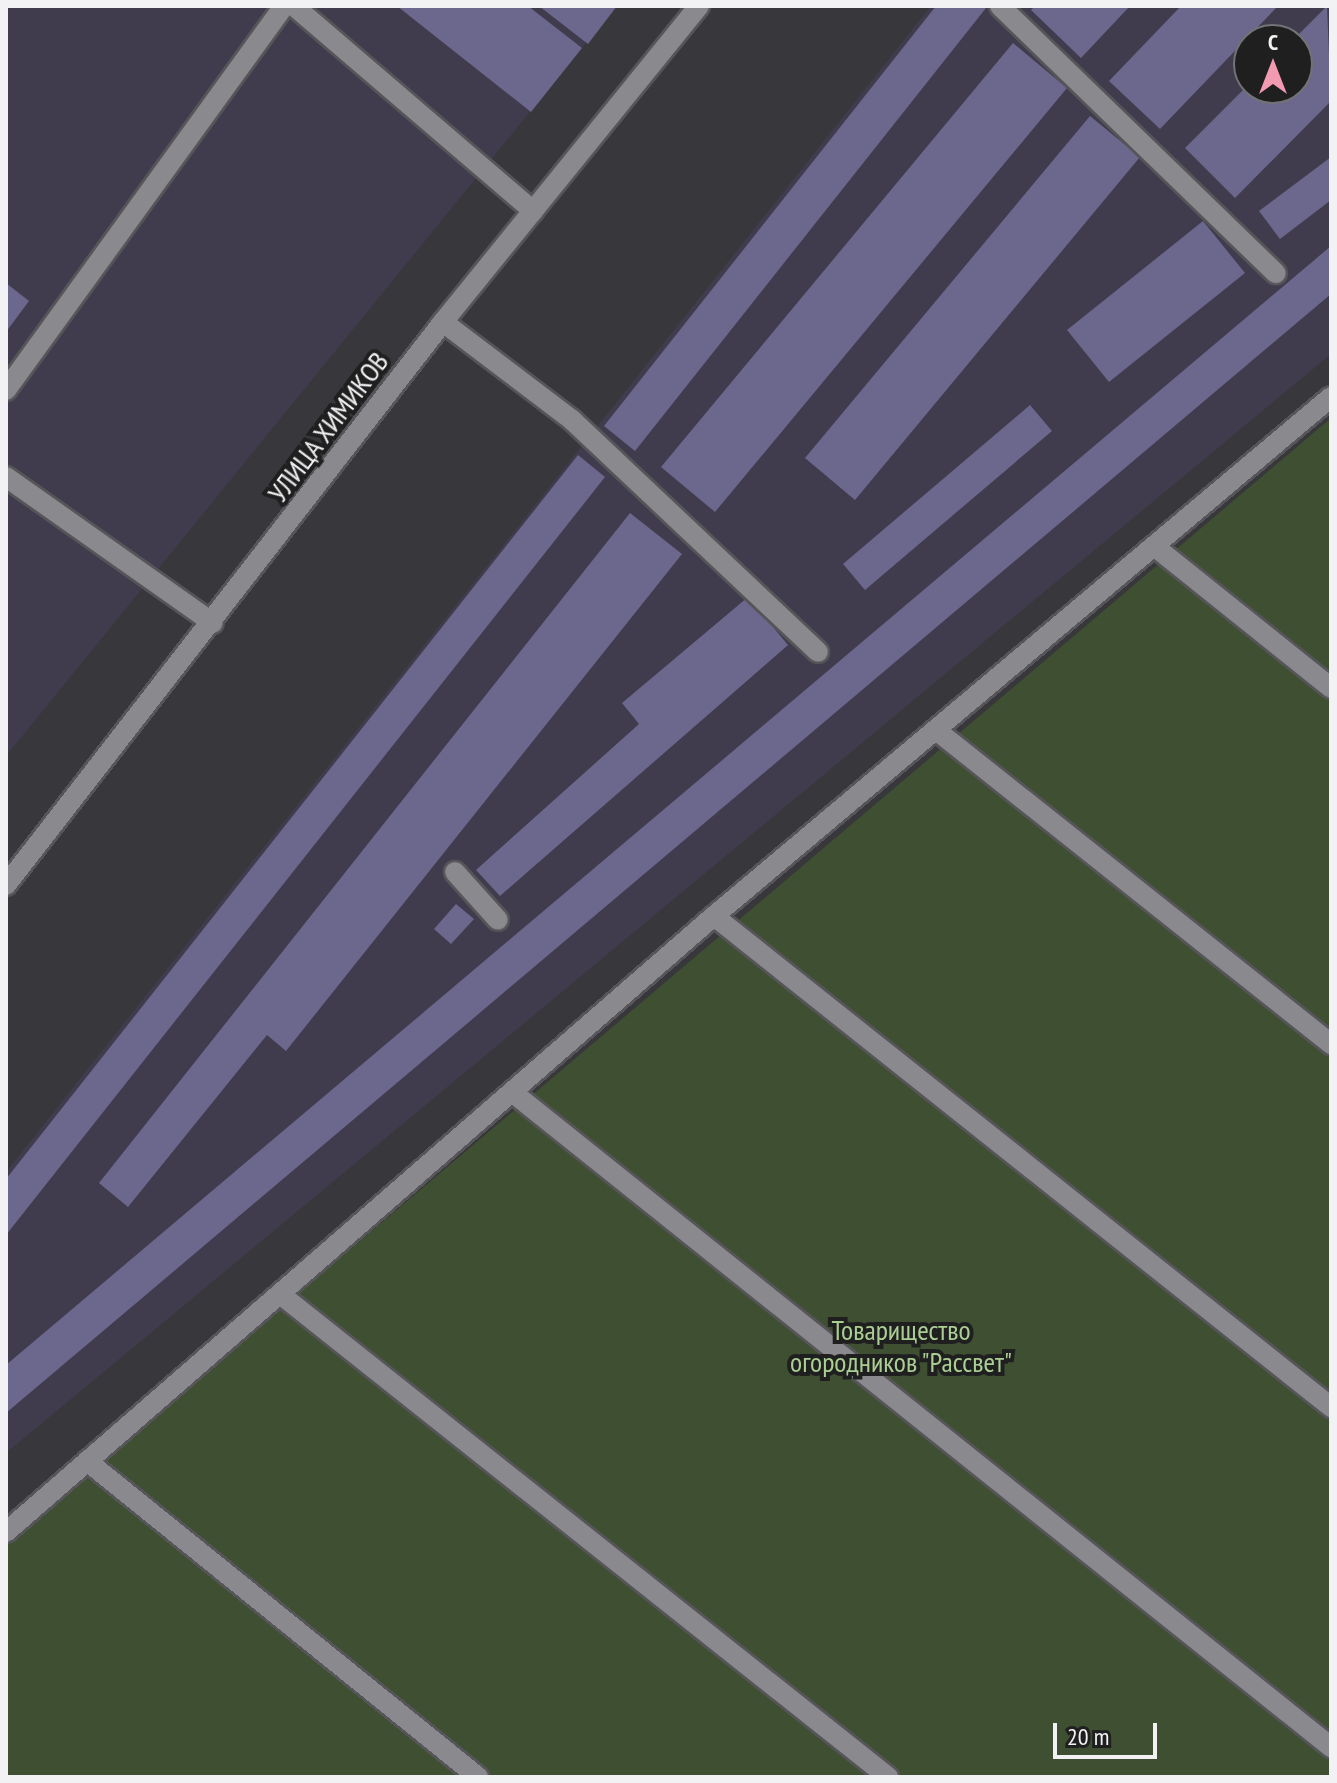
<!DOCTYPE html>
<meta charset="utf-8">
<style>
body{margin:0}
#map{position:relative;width:1337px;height:1783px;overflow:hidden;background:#38373b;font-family:"PT Sans Narrow",sans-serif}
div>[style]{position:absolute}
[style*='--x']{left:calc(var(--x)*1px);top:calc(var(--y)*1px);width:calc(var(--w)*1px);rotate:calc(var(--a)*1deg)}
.industrial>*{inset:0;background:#413c4d}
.green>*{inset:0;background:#3e4f32}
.building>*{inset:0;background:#6b678d}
.roads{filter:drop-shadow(2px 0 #565559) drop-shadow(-2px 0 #565559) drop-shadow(0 2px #565559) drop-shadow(0 -2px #565559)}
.minor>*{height:20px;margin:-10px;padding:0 10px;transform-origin:10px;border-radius:10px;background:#8a898d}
span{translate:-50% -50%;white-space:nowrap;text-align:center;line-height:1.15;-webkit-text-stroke:8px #1f1f20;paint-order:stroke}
.street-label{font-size:28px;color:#f2f2f4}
.park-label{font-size:28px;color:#abce93}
.frame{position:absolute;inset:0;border:8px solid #f2f2f4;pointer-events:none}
.north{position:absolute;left:1233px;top:24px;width:80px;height:80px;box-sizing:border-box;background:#1f1f20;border:2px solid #737375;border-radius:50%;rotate:0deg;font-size:22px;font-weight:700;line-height:32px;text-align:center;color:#f2f2f4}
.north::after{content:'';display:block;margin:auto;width:28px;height:36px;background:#f19ab1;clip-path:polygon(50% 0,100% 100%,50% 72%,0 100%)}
.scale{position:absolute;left:1053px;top:1723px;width:104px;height:36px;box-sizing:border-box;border:4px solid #f2f2f4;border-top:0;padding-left:10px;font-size:24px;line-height:28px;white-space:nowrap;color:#f2f2f4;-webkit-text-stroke:6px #1f1f20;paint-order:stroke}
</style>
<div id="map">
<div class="industrial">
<div style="clip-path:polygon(6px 6px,616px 6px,6px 756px)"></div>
<div style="clip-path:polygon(evenodd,931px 6px,1331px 6px,1331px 354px,6px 1453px,6px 1172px,931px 6px,1249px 40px,1297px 40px,1297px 88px,1249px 88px,1249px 40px)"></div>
</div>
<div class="green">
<div style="clip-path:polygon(1331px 418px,1331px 1777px,6px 1777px,6px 1541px)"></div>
</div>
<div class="building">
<div style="clip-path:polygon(397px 6px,528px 6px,582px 48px,531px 112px)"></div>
<div style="clip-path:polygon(539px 6px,617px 6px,588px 44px)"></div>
<div style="clip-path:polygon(936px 6px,986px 8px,635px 451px,604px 426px)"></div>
<div style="clip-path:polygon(1035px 6px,1130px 6px,1081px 58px,1031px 10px)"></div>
<div style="clip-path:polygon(1181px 6px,1278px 6px,1160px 129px,1109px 81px)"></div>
<div style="clip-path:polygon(1327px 6px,1331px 101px,1235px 198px,1185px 148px,1249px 84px,1297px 88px,1293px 40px)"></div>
<div style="clip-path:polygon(1013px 43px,1067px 88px,715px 512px,661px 467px)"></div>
<div style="clip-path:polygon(1090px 116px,1140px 157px,855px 500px,805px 458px)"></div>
<div style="clip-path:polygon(1331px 157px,1331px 200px,1280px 239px,1259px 211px)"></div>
<div style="clip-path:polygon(1203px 221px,1245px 273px,1109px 382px,1067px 330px)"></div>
<div style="clip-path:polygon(1331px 246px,1331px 294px,6px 1413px,6px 1365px)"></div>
<div style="clip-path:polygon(6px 283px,29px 301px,6px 332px)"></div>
<div style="clip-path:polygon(1030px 405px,1052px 431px,865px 590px,843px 564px)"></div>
<div style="clip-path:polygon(578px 455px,605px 477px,6px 1235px,6px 1179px)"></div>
<div style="clip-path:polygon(630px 513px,682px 554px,286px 1051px,267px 1035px,128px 1207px,99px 1183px)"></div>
<div style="clip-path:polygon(748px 597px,788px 645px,500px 896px,476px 870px,639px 724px,622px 703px)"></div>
<div style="clip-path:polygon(456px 904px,474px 919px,451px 944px,434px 929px)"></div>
</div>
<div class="roads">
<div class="minor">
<div style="--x:294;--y:6;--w:315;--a:40.6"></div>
<div style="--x:1000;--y:6;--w:384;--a:44.1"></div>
<div style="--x:443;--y:322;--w:162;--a:37.2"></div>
<div style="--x:572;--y:420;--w:338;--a:43.3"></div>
<div style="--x:6;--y:390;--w:474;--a:-54.1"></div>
<div style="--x:6;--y:477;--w:253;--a:35.2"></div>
<div style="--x:1154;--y:546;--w:227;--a:38.7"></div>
<div style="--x:936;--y:730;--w:505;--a:38.48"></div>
<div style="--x:455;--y:872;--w:64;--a:48.1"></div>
<div style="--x:6;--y:885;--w:713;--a:-52.18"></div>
<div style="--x:443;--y:322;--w:407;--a:-51"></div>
<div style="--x:714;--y:916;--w:789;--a:38.51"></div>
<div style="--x:512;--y:1092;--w:1049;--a:38.65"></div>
<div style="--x:280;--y:1294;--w:777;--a:38.46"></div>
<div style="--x:87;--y:1461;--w:503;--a:38.94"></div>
<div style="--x:6;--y:1532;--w:938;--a:-41.03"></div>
<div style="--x:714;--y:916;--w:806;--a:-40.07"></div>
</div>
</div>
<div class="street-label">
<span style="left:328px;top:427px;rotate:-53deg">УЛИЦА ХИМИКОВ</span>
</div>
<div class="park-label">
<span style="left:901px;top:1346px">Товарищество<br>огородников "Рассвет"</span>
</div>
<div class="frame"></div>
<div class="north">С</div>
<div class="scale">20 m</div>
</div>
